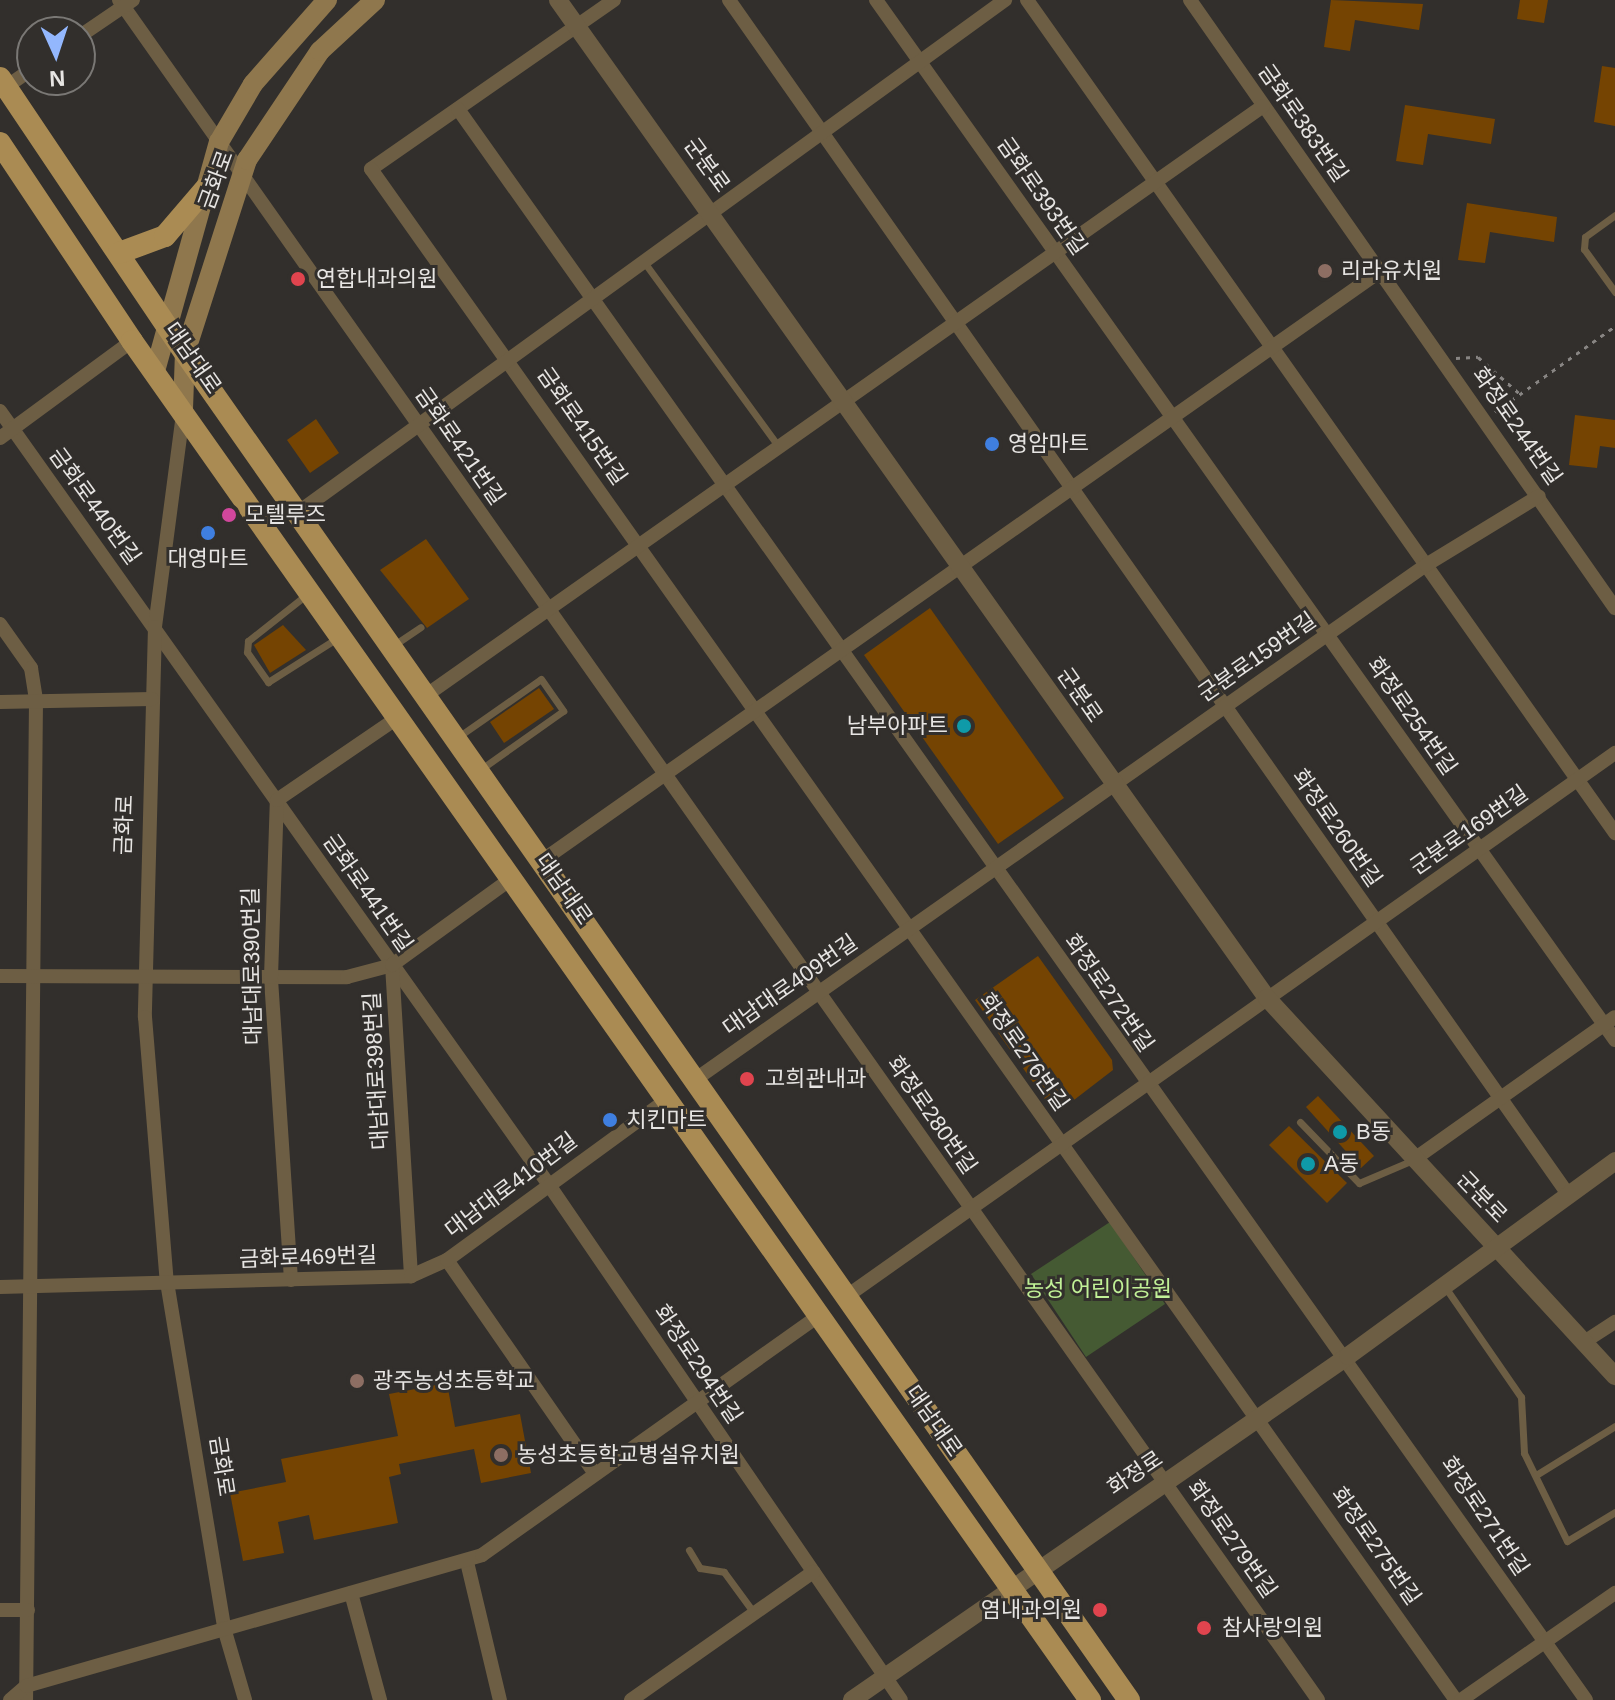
<!DOCTYPE html>
<meta charset="utf-8">
<style>
body{margin:0}
#map{position:relative;width:1615px;height:1700px;overflow:hidden;background:#322f2c;font-family:Arial,"Noto Sans KR",sans-serif}
div>[style]{position:absolute}
[style*='--x']{left:calc(var(--x)*1px);top:calc(var(--y)*1px);width:calc(var(--w)*1px);rotate:calc(var(--a)*1deg)}
.green>*{inset:0;background:#455a33}
.building>*{inset:0;background:#754402}
.path>*{height:3px;margin-top:-1.5px;transform-origin:0;background:repeating-linear-gradient(90deg,#888583 0 4px,transparent 0 10px)}
.service>*{height:7px;margin:-3.5px;padding:0 3.5px;transform-origin:3.5px;border-radius:3.5px;background:#6d5e44}
.minor>*{height:14px;margin:-7px;padding:0 7px;transform-origin:7px;border-radius:7px;background:#6d5e44}
.tertiary>*{height:18px;margin:-9px;padding:0 9px;transform-origin:9px;border-radius:9px;background:#6d5e44}
.secondary>*{height:20px;margin:-10px;padding:0 10px;transform-origin:10px;border-radius:10px;background:#8f774d}
.primary>*{height:22px;margin:-11px;padding:0 11px;transform-origin:11px;border-radius:11px;background:#aa8b53}
.dots>*{width:22px;height:22px;translate:-50% -50%;box-sizing:border-box;border:4px solid #322f2c;border-radius:50%}
span{translate:-50% -50%;white-space:nowrap;text-align:center;line-height:1.15;-webkit-text-stroke:6px #322f2c;paint-order:stroke}
.street-label{font-size:22px;color:#e7e5e3}
.poi-label{font-size:22px;color:#e7e5e3}
.left{translate:0 -50%;text-align:left}
.right{translate:-100% -50%;text-align:right}
.park-label{font-size:22px;color:#c1f197}
.north{position:absolute;left:16px;top:16px;width:80px;height:80px;box-sizing:border-box;background:#322f2c;border:2px solid #7a7875;border-radius:50%;rotate:177deg;font-size:22px;font-weight:700;line-height:32px;text-align:center;color:#e7e5e3}
.north::after{content:'';display:block;margin:auto;width:28px;height:36px;background:#93b7fd;clip-path:polygon(50% 0,100% 100%,50% 72%,0 100%)}
</style>
<div id="map">
<div class="green">
<div style="clip-path:polygon(1110px 1222px,1165px 1304px,1086px 1357px,1031px 1274px)"></div>
</div>
<div class="building">
<div style="clip-path:polygon(1331px 0,1423px 4px,1419px 30px,1355px 20px,1350px 51px,1324px 47px)"></div>
<div style="clip-path:polygon(1520px 0,1548px 0,1544px 23px,1517px 19px)"></div>
<div style="clip-path:polygon(1602px 66px,1615px 68px,1615px 126px,1594px 122px)"></div>
<div style="clip-path:polygon(1405px 105px,1495px 119px,1491px 144px,1428px 134px,1423px 165px,1396px 161px)"></div>
<div style="clip-path:polygon(1467px 203px,1557px 217px,1554px 242px,1490px 232px,1485px 263px,1458px 260px)"></div>
<div style="clip-path:polygon(1575px 415px,1615px 420px,1615px 448px,1600px 446px,1597px 468px,1569px 465px)"></div>
<div style="clip-path:polygon(316px 419px,339px 453px,310px 473px,287px 440px)"></div>
<div style="clip-path:polygon(426px 539px,469px 599px,427px 628px,380px 570px)"></div>
<div style="clip-path:polygon(930px 608px,1064px 798px,998px 844px,864px 655px)"></div>
<div style="clip-path:polygon(283px 625px,306px 650px,270px 673px,254px 645px)"></div>
<div style="clip-path:polygon(539px 688px,554px 709px,504px 743px,490px 722px)"></div>
<div style="clip-path:polygon(1038px 956px,1112px 1060px,1113px 1070px,1061px 1110px,1049px 1105px,975px 1000px)"></div>
<div style="clip-path:polygon(1318px 1096px,1374px 1156px,1361px 1168px,1306px 1107px)"></div>
<div style="clip-path:polygon(1289px 1126px,1347px 1183px,1327px 1203px,1269px 1145px)"></div>
<div style="clip-path:polygon(447px 1383px,455px 1427px,520px 1414px,531px 1473px,481px 1483px,474px 1449px,399px 1464px,401px 1474px,389px 1477px,398px 1523px,314px 1540px,309px 1515px,278px 1522px,284px 1553px,243px 1561px,230px 1493px,286px 1482px,281px 1459px,398px 1436px,389px 1394px)"></div>
</div>
<div class="path">
<div style="--x:1456;--y:358;--w:22;--a:-3"></div>
<div style="--x:1478;--y:357;--w:55;--a:41.3"></div>
<div style="--x:1495;--y:412;--w:148;--a:-35.6"></div>
</div>
<div class="service">
<div style="--x:1615;--y:215;--w:37;--a:144"></div>
<div style="--x:1585;--y:237;--w:12;--a:95"></div>
<div style="--x:1584;--y:249;--w:53;--a:54.2"></div>
<div style="--x:644;--y:262;--w:228;--a:53.9"></div>
<div style="--x:306;--y:595;--w:74;--a:141.6"></div>
<div style="--x:248;--y:641;--w:11;--a:95"></div>
<div style="--x:247;--y:652;--w:37;--a:55"></div>
<div style="--x:268;--y:682;--w:84;--a:-32.4"></div>
<div style="--x:394;--y:645;--w:32;--a:-34"></div>
<div style="--x:458;--y:737;--w:101;--a:-34.9"></div>
<div style="--x:541;--y:679;--w:39;--a:55"></div>
<div style="--x:563;--y:711;--w:100;--a:144.7"></div>
<div style="--x:1300;--y:1122;--w:85;--a:46"></div>
<div style="--x:1359;--y:1183;--w:59;--a:-23.1"></div>
<div style="--x:1445;--y:1287;--w:134;--a:55.4"></div>
<div style="--x:1521;--y:1397;--w:56;--a:86.9"></div>
<div style="--x:1524;--y:1453;--w:98;--a:64"></div>
<div style="--x:1567;--y:1541;--w:56;--a:-31.1"></div>
<div style="--x:1536;--y:1475;--w:93;--a:-31.8"></div>
<div style="--x:689;--y:1550;--w:21;--a:59"></div>
<div style="--x:700;--y:1568;--w:24;--a:9"></div>
<div style="--x:724;--y:1572;--w:51;--a:53.8"></div>
</div>
<div class="minor">
<div style="--x:119;--y:0;--w:2080;--a:54.8"></div>
<div style="--x:614;--y:0;--w:296;--a:145.2"></div>
<div style="--x:371;--y:169;--w:1876;--a:54.68"></div>
<div style="--x:729;--y:0;--w:1458;--a:54.91"></div>
<div style="--x:876;--y:0;--w:1276;--a:54.6"></div>
<div style="--x:1027;--y:0;--w:1020;--a:54.78"></div>
<div style="--x:1190;--y:0;--w:742;--a:55.05"></div>
<div style="--x:80;--y:36;--w:64;--a:-34.2"></div>
<div style="--x:6;--y:87;--w:32;--a:-35"></div>
<div style="--x:458;--y:109;--w:1950;--a:54.66"></div>
<div style="--x:0;--y:411;--w:945;--a:54.65"></div>
<div style="--x:547;--y:1182;--w:627;--a:55.65"></div>
<div style="--x:183;--y:414;--w:215;--a:97.5"></div>
<div style="--x:155;--y:627;--w:390;--a:91.5"></div>
<div style="--x:145;--y:1017;--w:266;--a:85.3"></div>
<div style="--x:167;--y:1282;--w:351;--a:80.6"></div>
<div style="--x:224;--y:1628;--w:75;--a:73.7"></div>
<div style="--x:0;--y:438;--w:164;--a:-36.3"></div>
<div style="--x:300;--y:511;--w:871;--a:-35.94"></div>
<div style="--x:0;--y:624;--w:54;--a:54.8"></div>
<div style="--x:31;--y:668;--w:33;--a:81"></div>
<div style="--x:36;--y:701;--w:999;--a:90.57"></div>
<div style="--x:428;--y:694;--w:1021;--a:-35.15"></div>
<div style="--x:0;--y:702;--w:152;--a:-1.1"></div>
<div style="--x:543;--y:860;--w:1026;--a:-35.12"></div>
<div style="--x:392;--y:965;--w:312;--a:86.5"></div>
<div style="--x:0;--y:976;--w:347;--a:0.2"></div>
<div style="--x:347;--y:977;--w:47;--a:-14.9"></div>
<div style="--x:392;--y:965;--w:148;--a:-35.9"></div>
<div style="--x:696;--y:1079;--w:893;--a:-35.15"></div>
<div style="--x:1426;--y:565;--w:132;--a:-31.4"></div>
<div style="--x:1413;--y:1160;--w:247;--a:-35.3"></div>
<div style="--x:447;--y:1260;--w:260;--a:55.3"></div>
<div style="--x:291;--y:1280;--w:304;--a:-93.8"></div>
<div style="--x:271;--y:977;--w:177;--a:-88.1"></div>
<div style="--x:277;--y:800;--w:149;--a:-34.3"></div>
<div style="--x:0;--y:1287;--w:411;--a:-1.5"></div>
<div style="--x:411;--y:1276;--w:39;--a:-24"></div>
<div style="--x:447;--y:1260;--w:273;--a:-36.1"></div>
<div style="--x:847;--y:1296;--w:941;--a:-35.26"></div>
<div style="--x:1584;--y:1342;--w:37;--a:-33"></div>
<div style="--x:467;--y:1562;--w:142;--a:76.6"></div>
<div style="--x:351;--y:1593;--w:111;--a:74.8"></div>
<div style="--x:0;--y:1610;--w:28;--a:0"></div>
<div style="--x:10;--y:1700;--w:21;--a:-41"></div>
<div style="--x:26;--y:1686;--w:474;--a:-16"></div>
<div style="--x:482;--y:1555;--w:415;--a:-35.4"></div>
<div style="--x:631;--y:1700;--w:223;--a:-35.1"></div>
<div style="--x:1461;--y:1700;--w:188;--a:-34.8"></div>
</div>
<div class="tertiary">
<div style="--x:558;--y:0;--w:1224;--a:54.61"></div>
<div style="--x:1267;--y:998;--w:514;--a:47.37"></div>
<div style="--x:852;--y:1700;--w:604;--a:-34.74"></div>
<div style="--x:1348;--y:1356;--w:331;--a:-36.1"></div>
</div>
<div class="secondary">
<div style="--x:155;--y:371;--w:238;--a:-74.4"></div>
<div style="--x:219;--y:142;--w:67;--a:-59.6"></div>
<div style="--x:253;--y:84;--w:112;--a:-48.6"></div>
<div style="--x:183;--y:409;--w:56;--a:-88"></div>
<div style="--x:185;--y:353;--w:203;--a:-72.2"></div>
<div style="--x:247;--y:160;--w:131;--a:-56.2"></div>
<div style="--x:320;--y:51;--w:75;--a:-42.8"></div>
</div>
<div class="primary">
<div style="--x:0;--y:78;--w:331;--a:56.1"></div>
<div style="--x:185;--y:353;--w:1645;--a:54.98"></div>
<div style="--x:0;--y:143;--w:238;--a:56.3"></div>
<div style="--x:132;--y:341;--w:1663;--a:54.82"></div>
<div style="--x:119;--y:253;--w:49;--a:-20.3"></div>
<div style="--x:165;--y:236;--w:63;--a:-49.5"></div>
</div>
<div class="dots">
<div style="left:1325px;top:271px;background:#8d6e63"></div>
<div style="left:298px;top:279px;background:#e0444e"></div>
<div style="left:992px;top:444px;background:#3f7fe0"></div>
<div style="left:229px;top:515px;background:#d1479c"></div>
<div style="left:208px;top:533px;background:#3f7fe0"></div>
<div style="left:964px;top:726px;background:#0f9aa8"></div>
<div style="left:747px;top:1079px;background:#e0444e"></div>
<div style="left:610px;top:1120px;background:#3f7fe0"></div>
<div style="left:1340px;top:1132px;background:#0f9aa8"></div>
<div style="left:1308px;top:1164px;background:#0f9aa8"></div>
<div style="left:357px;top:1381px;background:#8d6e63"></div>
<div style="left:501px;top:1455px;background:#8d6e63"></div>
<div style="left:1100px;top:1610px;background:#e0444e"></div>
<div style="left:1204px;top:1628px;background:#e0444e"></div>
</div>
<div class="street-label">
<span style="left:1303px;top:123px;rotate:55deg">금화로383번길</span>
<span style="left:707px;top:165px;rotate:54deg">군분로</span>
<span style="left:216px;top:180px;rotate:-70deg">금화로</span>
<span style="left:1042px;top:196px;rotate:55deg">금화로393번길</span>
<span style="left:193px;top:358px;rotate:55deg">대남대로</span>
<span style="left:582px;top:426px;rotate:55deg">금화로415번길</span>
<span style="left:1517px;top:426px;rotate:55deg">화정로244번길</span>
<span style="left:460px;top:446px;rotate:55deg">금화로421번길</span>
<span style="left:95px;top:506px;rotate:54deg">금화로440번길</span>
<span style="left:1257px;top:657px;rotate:-35deg">군분로159번길</span>
<span style="left:1080px;top:695px;rotate:55deg">군분로</span>
<span style="left:1412px;top:716px;rotate:55deg">화정로254번길</span>
<span style="left:124px;top:825px;rotate:-88deg">금화로</span>
<span style="left:1337px;top:828px;rotate:55deg">화정로260번길</span>
<span style="left:1469px;top:830px;rotate:-35deg">군분로169번길</span>
<span style="left:564px;top:889px;rotate:55deg">대남대로</span>
<span style="left:368px;top:893px;rotate:55deg">금화로441번길</span>
<span style="left:252px;top:966px;rotate:-91deg">대남대로390번길</span>
<span style="left:790px;top:985px;rotate:-35deg">대남대로409번길</span>
<span style="left:1109px;top:993px;rotate:55deg">화정로272번길</span>
<span style="left:1024px;top:1052px;rotate:55deg">화정로276번길</span>
<span style="left:376px;top:1071px;rotate:-93deg">대남대로398번길</span>
<span style="left:932px;top:1115px;rotate:55deg">화정로280번길</span>
<span style="left:511px;top:1185px;rotate:-37deg">대남대로410번길</span>
<span style="left:1482px;top:1197px;rotate:46deg">군분로</span>
<span style="left:308px;top:1257px;rotate:-2deg">금화로469번길</span>
<span style="left:698px;top:1364px;rotate:56deg">화정로294번길</span>
<span style="left:934px;top:1421px;rotate:55deg">대남대로</span>
<span style="left:222px;top:1466px;rotate:81deg">금화로</span>
<span style="left:1135px;top:1473px;rotate:-34deg">화정로</span>
<span style="left:1485px;top:1516px;rotate:56deg">화정로271번길</span>
<span style="left:1232px;top:1539px;rotate:55deg">화정로279번길</span>
<span style="left:1376px;top:1546px;rotate:55deg">화정로275번길</span>
</div>
<div class="poi-label">
<span class="left" style="left:1341px;top:271px">리라유치원</span>
<span class="left" style="left:316px;top:279px">연합내과의원</span>
<span class="left" style="left:1008px;top:444px">영암마트</span>
<span class="left" style="left:245px;top:515px">모텔루즈</span>
<span style="left:208px;top:559px">대영마트</span>
<span class="right" style="left:948px;top:726px">남부아파트</span>
<span class="left" style="left:765px;top:1079px">고희관내과</span>
<span class="left" style="left:626px;top:1120px">치킨마트</span>
<span class="left" style="left:1356px;top:1132px">B동</span>
<span class="left" style="left:1324px;top:1164px">A동</span>
<span class="left" style="left:373px;top:1381px">광주농성초등학교</span>
<span class="left" style="left:517px;top:1455px">농성초등학교병설유치원</span>
<span class="right" style="left:1082px;top:1610px">염내과의원</span>
<span class="left" style="left:1222px;top:1628px">참사랑의원</span>
</div>
<div class="park-label">
<span style="left:1098px;top:1289px">농성 어린이공원</span>
</div>
<div class="north">N</div>
</div>
